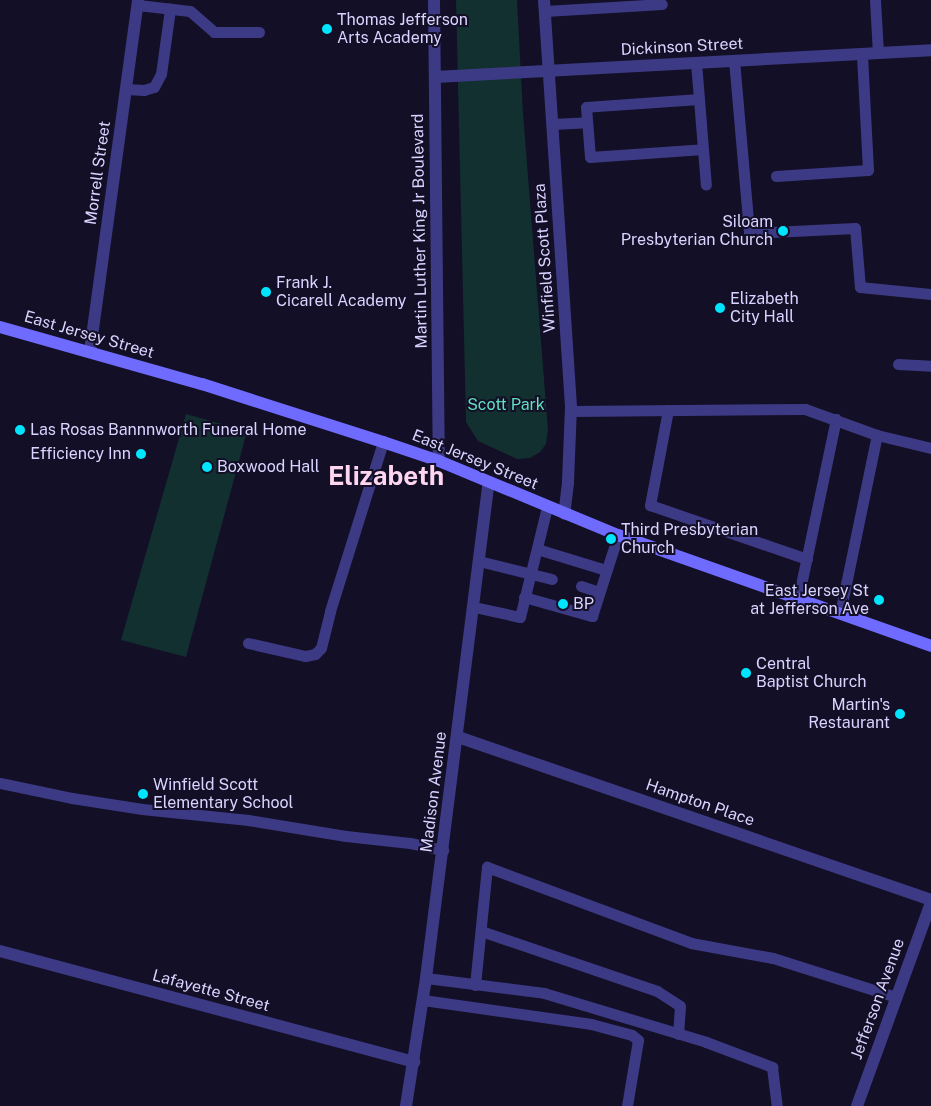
<!DOCTYPE html>
<style>
body{margin:0}
#map{position:relative;width:931px;height:1106px;overflow:hidden;background:#130f26;font-family:"Public Sans",sans-serif}
div>[style]{position:absolute}
[style*='--x']{left:calc(var(--x)*1px);top:calc(var(--y)*1px);width:calc(var(--w)*1px);rotate:calc(var(--a)*1deg)}
.green>*{inset:0;background:#12302f}
.lane>*{height:11px;margin:-5.5px;padding:0 5.5px;transform-origin:5.5px;border-radius:5.5px;background:#3d3a85}
.street>*{height:12px;margin:-6px;padding:0 6px;transform-origin:6px;border-radius:6px;background:#3d3a85}
.secondary>*{height:12px;margin:-6px;padding:0 6px;transform-origin:6px;border-radius:6px;background:#6f6bff}
.dots>*{width:14px;height:14px;translate:-50% -50%;box-sizing:border-box;border:2px solid #130f26;border-radius:50%}
span{translate:-50% -50%;white-space:nowrap;text-align:center;line-height:1.15;-webkit-text-stroke:4px #130f26;paint-order:stroke}
.poi-label{font-size:16px;color:#d9d4ff}
.left{translate:0 -50%;text-align:left}
.right{translate:-100% -50%;text-align:right}
.street-label{font-size:16px;color:#d9d4ff}
.park-label{font-size:16px;color:#5fe0c0}
.town-label{font-size:26px;color:#ffd6f0;font-weight:700}
</style>
<div id="map">
<div class="green">
<div style="clip-path:polygon(456px 0,517px 0,523px 113px,548px 430px,546px 444px,540px 452px,530px 458px,517px 459px,478px 441px,466px 422px)"></div>
<div style="clip-path:polygon(186px 414px,247px 431px,186px 657px,121px 640px)"></div>
</div>
<div class="lane">
<div style="--x:875;--y:0;--w:53;--a:86.8"></div>
<div style="--x:138;--y:5;--w:52;--a:6.6"></div>
<div style="--x:190;--y:11;--w:32;--a:41"></div>
<div style="--x:214;--y:32;--w:45;--a:0"></div>
<div style="--x:545;--y:11;--w:117;--a:-3.4"></div>
<div style="--x:734;--y:60;--w:174;--a:85"></div>
<div style="--x:749;--y:233;--w:106;--a:-2.7"></div>
<div style="--x:855;--y:228;--w:59;--a:85.2"></div>
<div style="--x:860;--y:287;--w:71;--a:5.6"></div>
<div style="--x:696;--y:62;--w:123;--a:85.4"></div>
<div style="--x:126;--y:89;--w:18;--a:3"></div>
<div style="--x:144;--y:90;--w:10;--a:-17"></div>
<div style="--x:154;--y:87;--w:15;--a:-62"></div>
<div style="--x:161;--y:74;--w:66;--a:-82.1"></div>
<div style="--x:699;--y:99;--w:113;--a:176"></div>
<div style="--x:586;--y:107;--w:50;--a:85.4"></div>
<div style="--x:590;--y:157;--w:113;--a:-4"></div>
<div style="--x:552;--y:124;--w:35;--a:-3"></div>
<div style="--x:776;--y:176;--w:92;--a:-3.7"></div>
<div style="--x:868;--y:170;--w:116;--a:-93"></div>
<div style="--x:898;--y:364;--w:33;--a:3"></div>
<div style="--x:668;--y:410;--w:97;--a:100.7"></div>
<div style="--x:650;--y:505;--w:166;--a:19"></div>
<div style="--x:571;--y:411;--w:234;--a:-0.5"></div>
<div style="--x:805;--y:409;--w:77;--a:19.9"></div>
<div style="--x:877;--y:435;--w:56;--a:13.5"></div>
<div style="--x:537;--y:549;--w:72;--a:16.9"></div>
<div style="--x:479;--y:561;--w:75;--a:13.9"></div>
<div style="--x:581;--y:586;--w:19;--a:18"></div>
<div style="--x:524;--y:597;--w:71;--a:15.6"></div>
<div style="--x:592;--y:616;--w:85;--a:-72.2"></div>
<div style="--x:798;--y:599;--w:184;--a:-78.1"></div>
<div style="--x:474;--y:607;--w:47;--a:12.3"></div>
<div style="--x:520;--y:617;--w:113;--a:-76.2"></div>
<div style="--x:840;--y:613;--w:182;--a:-78.3"></div>
<div style="--x:248;--y:643;--w:58;--a:12.8"></div>
<div style="--x:305;--y:656;--w:10;--a:-11"></div>
<div style="--x:315;--y:654;--w:8;--a:-45"></div>
<div style="--x:321;--y:648;--w:38;--a:-76"></div>
<div style="--x:330;--y:611;--w:177;--a:-72.6"></div>
<div style="--x:0;--y:783;--w:74;--a:11.8"></div>
<div style="--x:72;--y:798;--w:71;--a:8.9"></div>
<div style="--x:142;--y:809;--w:107;--a:5.9"></div>
<div style="--x:248;--y:820;--w:99;--a:9.3"></div>
<div style="--x:346;--y:836;--w:64;--a:6.2"></div>
<div style="--x:410;--y:843;--w:34;--a:12"></div>
<div style="--x:481;--y:931;--w:186;--a:18.8"></div>
<div style="--x:657;--y:991;--w:27;--a:33"></div>
<div style="--x:680;--y:1006;--w:28;--a:94"></div>
<div style="--x:426;--y:978;--w:119;--a:7.2"></div>
<div style="--x:544;--y:993;--w:169;--a:16.8"></div>
<div style="--x:706;--y:1042;--w:71;--a:20.7"></div>
<div style="--x:772;--y:1067;--w:39;--a:83"></div>
<div style="--x:475;--y:985;--w:119;--a:-84.2"></div>
<div style="--x:487;--y:867;--w:218;--a:20.4"></div>
<div style="--x:691;--y:943;--w:83;--a:10.4"></div>
<div style="--x:773;--y:958;--w:129;--a:17.6"></div>
<div style="--x:423;--y:1000;--w:170;--a:8.1"></div>
<div style="--x:591;--y:1024;--w:42;--a:15"></div>
<div style="--x:632;--y:1035;--w:8;--a:40"></div>
<div style="--x:638;--y:1040;--w:67;--a:99.5"></div>
</div>
<div class="street">
<div style="--x:434;--y:0;--w:461;--a:89.4"></div>
<div style="--x:544;--y:0;--w:408;--a:86.2"></div>
<div style="--x:571;--y:407;--w:76;--a:92.3"></div>
<div style="--x:568;--y:483;--w:31;--a:97"></div>
<div style="--x:435;--y:77;--w:497;--a:-3.1"></div>
<div style="--x:90;--y:351;--w:354;--a:-82.2"></div>
<div style="--x:458;--y:737;--w:500;--a:19.01"></div>
<div style="--x:0;--y:951;--w:429;--a:15"></div>
<div style="--x:406;--y:1106;--w:130;--a:-81.1"></div>
<div style="--x:426;--y:978;--w:500;--a:-82.8"></div>
<div style="--x:857;--y:1106;--w:216;--a:-70"></div>
</div>
<div class="secondary">
<div style="--x:0;--y:327;--w:210;--a:15.8"></div>
<div style="--x:202;--y:384;--w:190;--a:17.8"></div>
<div style="--x:383;--y:442;--w:59;--a:18.7"></div>
<div style="--x:439;--y:461;--w:194;--a:22.5"></div>
<div style="--x:618;--y:535;--w:332;--a:19.5"></div>
</div>
<div class="dots">
<div style="left:327px;top:29px;background:#00e5ff"></div>
<div style="left:783px;top:231px;background:#00e5ff"></div>
<div style="left:266px;top:292px;background:#00e5ff"></div>
<div style="left:720px;top:308px;background:#00e5ff"></div>
<div style="left:20px;top:430px;background:#00e5ff"></div>
<div style="left:141px;top:454px;background:#00e5ff"></div>
<div style="left:207px;top:467px;background:#00e5ff"></div>
<div style="left:611px;top:539px;background:#00e5ff"></div>
<div style="left:879px;top:600px;background:#00e5ff"></div>
<div style="left:563px;top:604px;background:#00e5ff"></div>
<div style="left:746px;top:673px;background:#00e5ff"></div>
<div style="left:900px;top:714px;background:#00e5ff"></div>
<div style="left:143px;top:794px;background:#00e5ff"></div>
</div>
<div class="poi-label">
<span class="left" style="left:337px;top:29px">Thomas Jefferson<br>Arts Academy</span>
<span class="right" style="left:773px;top:231px">Siloam<br>Presbyterian Church</span>
<span class="left" style="left:276px;top:292px">Frank J.<br>Cicarell Academy</span>
<span class="left" style="left:730px;top:308px">Elizabeth<br>City Hall</span>
<span class="left" style="left:30px;top:430px">Las Rosas Bannnworth Funeral Home</span>
<span class="right" style="left:131px;top:454px">Efficiency Inn</span>
<span class="left" style="left:217px;top:467px">Boxwood Hall</span>
<span class="left" style="left:621px;top:539px">Third Presbyterian<br>Church</span>
<span class="right" style="left:869px;top:600px">East Jersey St<br>at Jefferson Ave</span>
<span class="left" style="left:573px;top:604px">BP</span>
<span class="left" style="left:756px;top:673px">Central<br>Baptist Church</span>
<span class="right" style="left:890px;top:714px">Martin's<br>Restaurant</span>
<span class="left" style="left:153px;top:794px">Winfield Scott<br>Elementary School</span>
</div>
<div class="street-label">
<span style="left:682px;top:47px;rotate:-3deg">Dickinson Street</span>
<span style="left:98px;top:173px;rotate:-82deg">Morrell Street</span>
<span style="left:420px;top:231px;rotate:-91deg">Martin Luther King Jr Boulevard</span>
<span style="left:545px;top:258px;rotate:-94deg">Winfield Scott Plaza</span>
<span style="left:89px;top:335px;rotate:16deg">East Jersey Street</span>
<span style="left:475px;top:460px;rotate:22deg">East Jersey Street</span>
<span style="left:434px;top:792px;rotate:-83deg">Madison Avenue</span>
<span style="left:700px;top:803px;rotate:19deg">Hampton Place</span>
<span style="left:211px;top:991px;rotate:15deg">Lafayette Street</span>
<span style="left:878px;top:999px;rotate:-70deg">Jefferson Avenue</span>
</div>
<div class="park-label">
<span style="left:506px;top:405px">Scott Park</span>
</div>
<div class="town-label">
<span style="left:386px;top:476px">Elizabeth</span>
</div>
</div>
